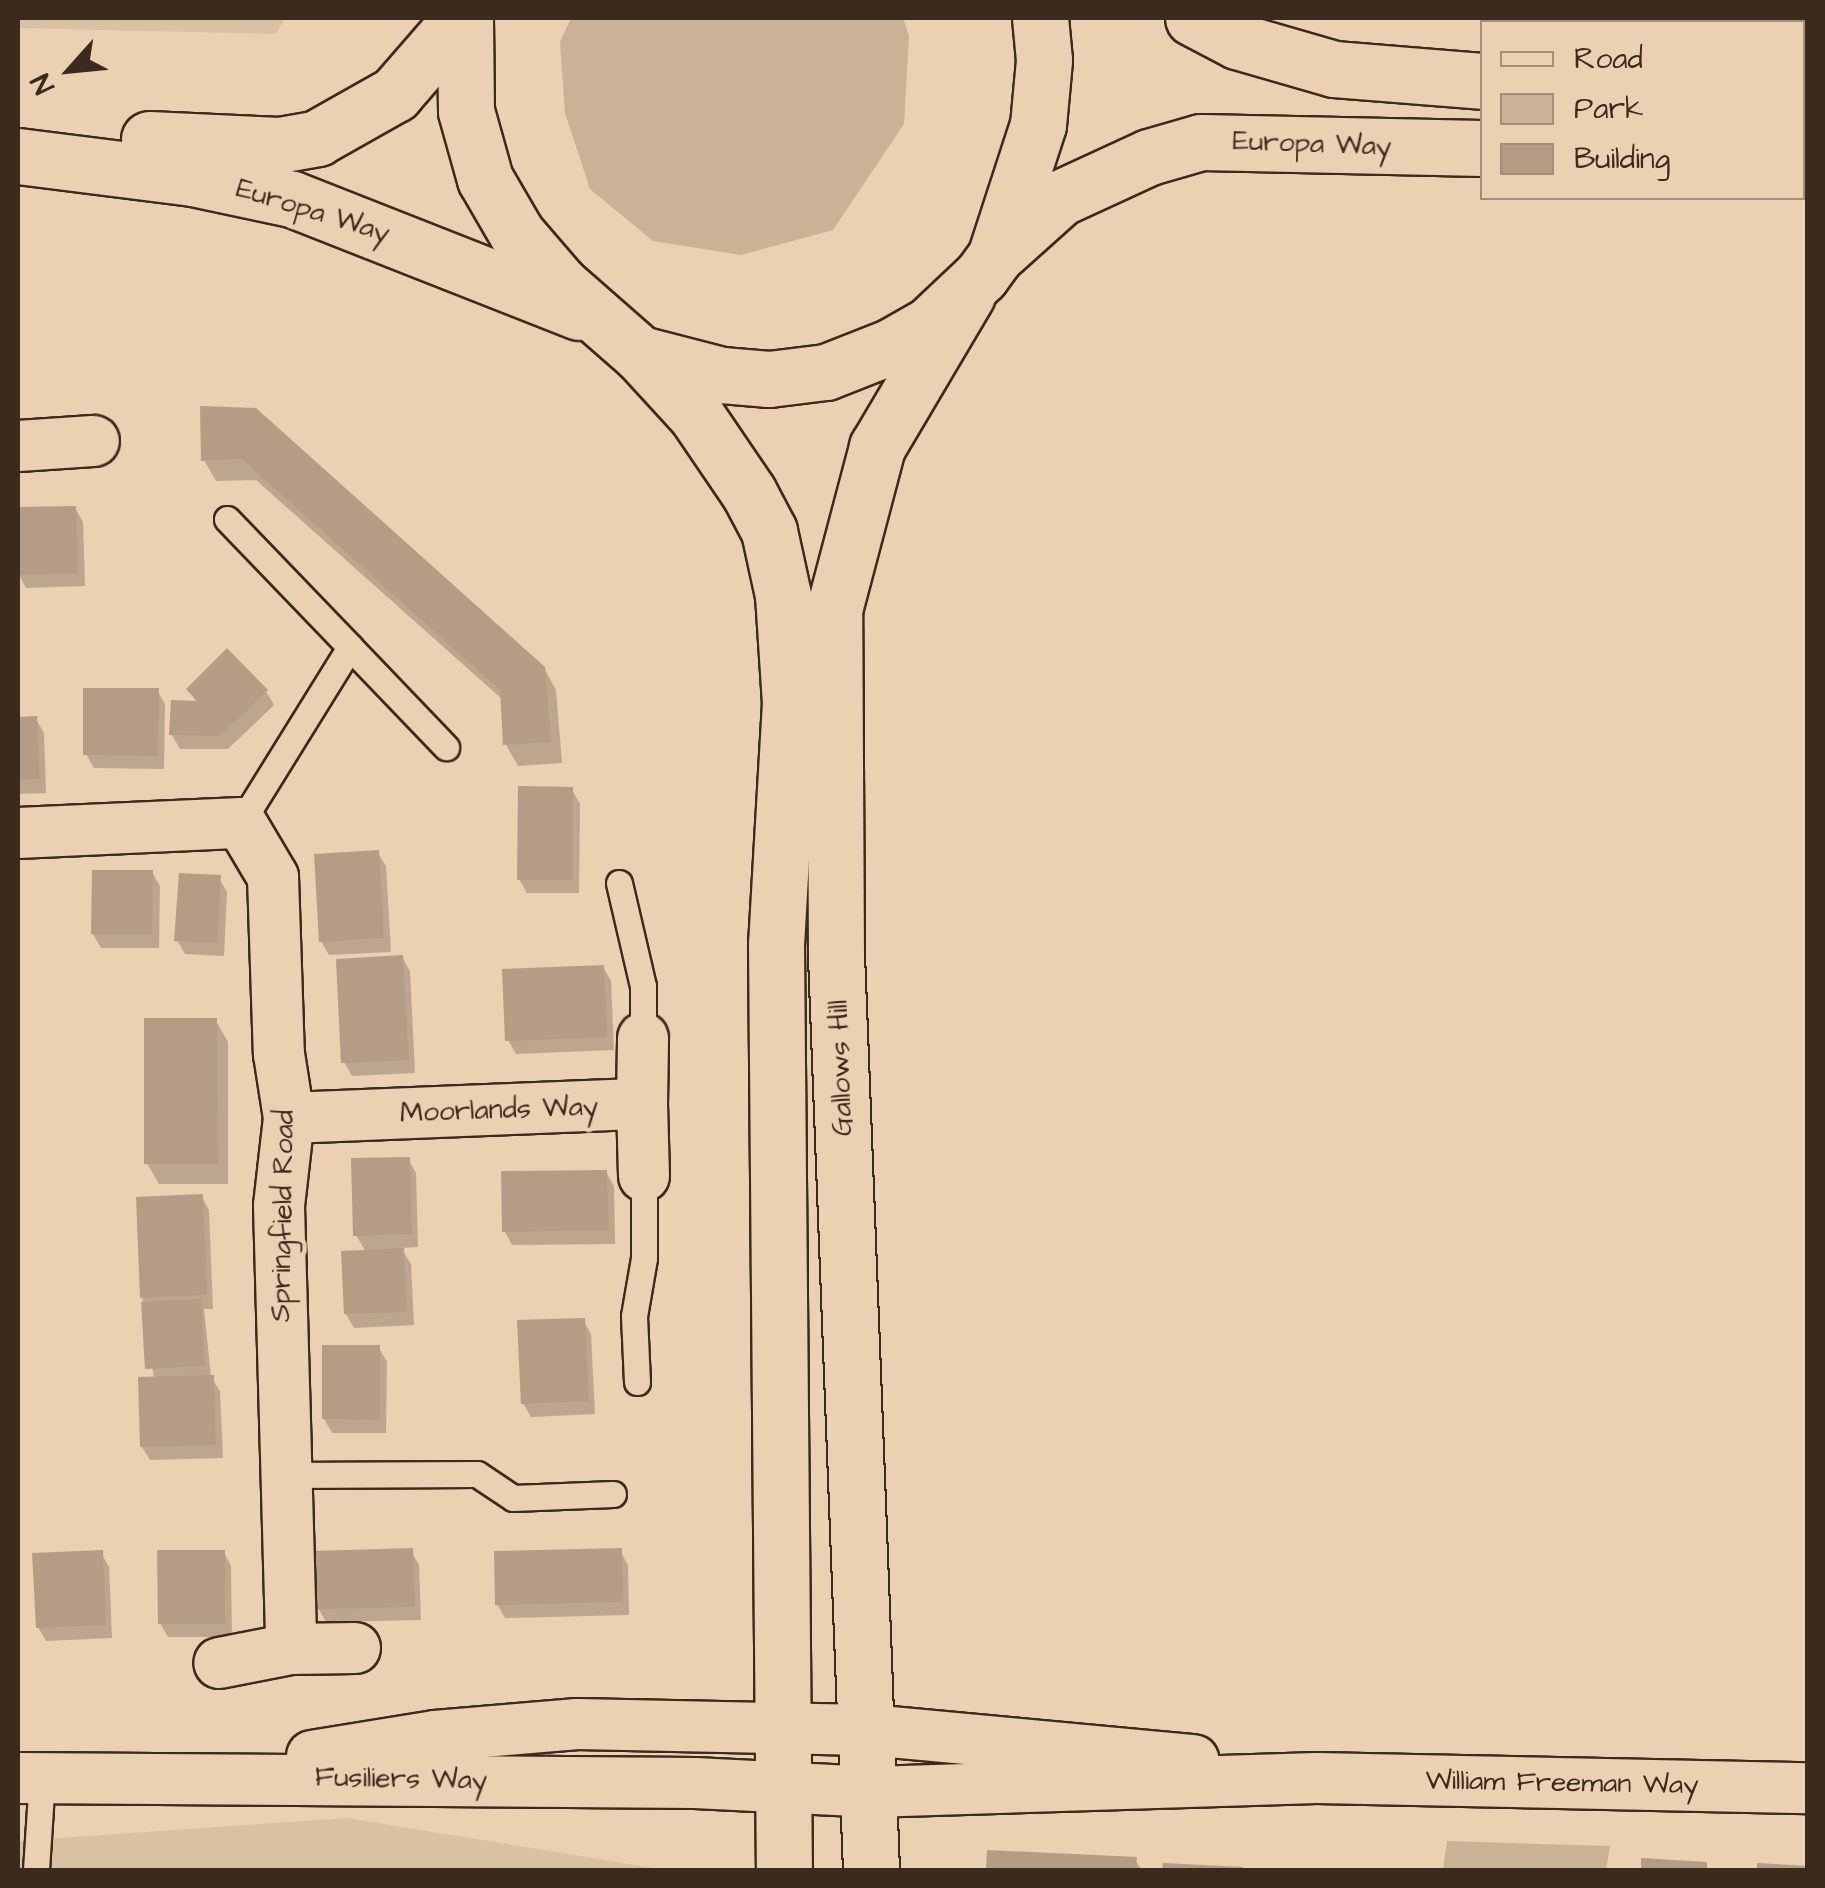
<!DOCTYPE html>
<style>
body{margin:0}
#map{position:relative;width:1825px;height:1888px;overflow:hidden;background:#ebd0b2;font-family:"Architects Daughter",sans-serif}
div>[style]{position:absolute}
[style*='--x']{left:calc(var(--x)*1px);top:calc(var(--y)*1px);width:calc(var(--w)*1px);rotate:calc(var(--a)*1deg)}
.built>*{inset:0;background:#dac1a4}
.green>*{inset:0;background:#cbb297}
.shadow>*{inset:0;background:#0003}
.building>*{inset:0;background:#b49d84}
.roads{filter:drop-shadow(2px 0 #3b2a1e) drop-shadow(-2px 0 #3b2a1e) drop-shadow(0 2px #3b2a1e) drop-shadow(0 -2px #3b2a1e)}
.lane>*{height:25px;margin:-12.5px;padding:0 12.5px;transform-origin:12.5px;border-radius:12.5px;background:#ebd0b2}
.street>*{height:50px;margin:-25px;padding:0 25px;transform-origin:25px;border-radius:25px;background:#ebd0b2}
.secondary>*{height:55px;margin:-27.5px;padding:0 27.5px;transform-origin:27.5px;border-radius:27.5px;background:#ebd0b2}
.highway>*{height:55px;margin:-27.5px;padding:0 27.5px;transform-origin:27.5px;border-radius:27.5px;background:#ebd0b2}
span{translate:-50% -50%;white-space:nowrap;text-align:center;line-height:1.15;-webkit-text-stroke:9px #ebd0b2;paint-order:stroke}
.street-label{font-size:28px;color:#3b2a1e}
.frame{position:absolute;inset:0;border:20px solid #3b2a1e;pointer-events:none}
.legend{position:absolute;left:1480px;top:20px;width:325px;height:180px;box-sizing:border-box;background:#ebd0b2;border:2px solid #a58e77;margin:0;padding:12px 18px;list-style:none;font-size:30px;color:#3b2a1e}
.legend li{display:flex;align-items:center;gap:20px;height:50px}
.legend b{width:50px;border:2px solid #a58e77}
.north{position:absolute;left:20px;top:20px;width:100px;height:100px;-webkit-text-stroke:8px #ebd0b2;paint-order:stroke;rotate:243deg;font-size:28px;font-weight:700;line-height:40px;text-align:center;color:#3b2a1e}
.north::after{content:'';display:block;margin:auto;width:35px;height:45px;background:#3b2a1e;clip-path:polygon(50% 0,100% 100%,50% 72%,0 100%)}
</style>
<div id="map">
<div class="built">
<div style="clip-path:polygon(18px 18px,286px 18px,275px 34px,18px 28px)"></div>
<div style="clip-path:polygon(347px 1818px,666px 1870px,18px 1870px,18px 1841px)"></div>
</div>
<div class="green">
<div style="clip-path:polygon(571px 18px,903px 18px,909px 36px,904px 124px,833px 230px,741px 255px,653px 241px,590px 189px,565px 113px,560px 42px)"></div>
<div style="clip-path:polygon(1447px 1841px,1541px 1844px,1610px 1846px,1606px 1870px,1443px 1870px)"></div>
</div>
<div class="shadow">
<div style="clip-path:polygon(202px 409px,544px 668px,556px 690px,562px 763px,518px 766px,506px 745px,503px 700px,256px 480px,216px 481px,204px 460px)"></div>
<div style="clip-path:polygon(75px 508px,83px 522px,85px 586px,26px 588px,18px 573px,18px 587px,18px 509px)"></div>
<div style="clip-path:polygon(189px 689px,266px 691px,274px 705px,228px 749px,180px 749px,172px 735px,197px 703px)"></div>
<div style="clip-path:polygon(157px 690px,165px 704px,164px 769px,94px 768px,86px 754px)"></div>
<div style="clip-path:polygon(36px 719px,44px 733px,46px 793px,18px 794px,18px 720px)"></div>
<div style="clip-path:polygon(572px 790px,580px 804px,579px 893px,527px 893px,519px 879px)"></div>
<div style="clip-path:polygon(378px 853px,386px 866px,391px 952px,329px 955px,321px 941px)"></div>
<div style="clip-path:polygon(152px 872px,160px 886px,159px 948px,101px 948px,93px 934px)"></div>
<div style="clip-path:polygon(219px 878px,227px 892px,224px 956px,185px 954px,177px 940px)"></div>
<div style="clip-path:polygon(402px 957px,410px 971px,415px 1073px,352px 1076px,344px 1062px)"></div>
<div style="clip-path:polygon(603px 967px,611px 981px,614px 1050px,516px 1054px,508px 1040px)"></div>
<div style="clip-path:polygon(216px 1021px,228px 1042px,228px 1184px,159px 1184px,147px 1163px)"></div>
<div style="clip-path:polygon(408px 1159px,416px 1173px,418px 1247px,401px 1248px,411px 1264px,414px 1325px,354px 1328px,346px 1314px,366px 1252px,356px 1235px)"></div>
<div style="clip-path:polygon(606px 1172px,614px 1186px,615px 1244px,512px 1245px,505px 1232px)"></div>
<div style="clip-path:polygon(201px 1196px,209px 1210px,213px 1309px,204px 1309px,211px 1377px,220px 1391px,223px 1458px,150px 1460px,142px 1447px,154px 1379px,142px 1297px)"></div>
<div style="clip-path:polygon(583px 1320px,591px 1334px,595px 1414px,531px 1417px,523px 1403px)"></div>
<div style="clip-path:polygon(379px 1348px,387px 1362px,386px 1433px,332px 1433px,324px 1419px)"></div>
<div style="clip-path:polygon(411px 1551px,419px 1565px,421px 1620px,326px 1622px,318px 1608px)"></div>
<div style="clip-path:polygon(620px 1551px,628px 1565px,629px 1615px,505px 1618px,497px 1604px)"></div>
<div style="clip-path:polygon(224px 1552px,231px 1566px,232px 1637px,168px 1637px,160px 1623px)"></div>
<div style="clip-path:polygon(101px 1553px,109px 1567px,112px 1638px,46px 1641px,38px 1627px)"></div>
<div style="clip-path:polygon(989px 1852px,1135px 1860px,1142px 1870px,988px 1870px)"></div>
</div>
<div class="building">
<div style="clip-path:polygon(200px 406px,256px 408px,545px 667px,551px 742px,503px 745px,500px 690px,242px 459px,201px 461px)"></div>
<div style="clip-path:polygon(76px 506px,78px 573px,18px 575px,18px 507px)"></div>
<div style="clip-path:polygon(227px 648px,268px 690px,220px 736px,169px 735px,171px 700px,197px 701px,186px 689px)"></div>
<div style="clip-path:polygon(83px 688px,159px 688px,158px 756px,83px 755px)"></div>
<div style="clip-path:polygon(37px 716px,40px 779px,18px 780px,18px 717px)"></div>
<div style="clip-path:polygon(518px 786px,573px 787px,573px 880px,517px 880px)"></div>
<div style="clip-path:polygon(379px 850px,384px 938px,319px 942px,314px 854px)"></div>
<div style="clip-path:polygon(92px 870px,153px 870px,152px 935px,91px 934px)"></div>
<div style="clip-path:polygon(179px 873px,221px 875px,217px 943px,174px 941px)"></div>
<div style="clip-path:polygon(403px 955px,409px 1060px,341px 1063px,336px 959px)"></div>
<div style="clip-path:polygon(604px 965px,607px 1037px,505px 1041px,502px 969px)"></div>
<div style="clip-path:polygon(144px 1018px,217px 1018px,218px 1164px,144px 1164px)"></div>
<div style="clip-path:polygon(410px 1157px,412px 1234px,353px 1236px,351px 1158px)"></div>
<div style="clip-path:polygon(607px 1170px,609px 1230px,502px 1232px,501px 1171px)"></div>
<div style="clip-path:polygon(203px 1194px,207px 1295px,140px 1298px,136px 1197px)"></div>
<div style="clip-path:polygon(404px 1248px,407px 1312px,344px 1314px,341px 1251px)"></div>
<div style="clip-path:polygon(201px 1299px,205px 1366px,145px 1369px,141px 1302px)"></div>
<div style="clip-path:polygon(585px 1318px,589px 1401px,521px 1404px,517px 1320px)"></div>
<div style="clip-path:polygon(322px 1345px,380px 1345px,380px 1420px,322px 1419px)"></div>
<div style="clip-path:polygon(214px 1375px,216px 1445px,140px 1447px,138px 1377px)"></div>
<div style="clip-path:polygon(413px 1548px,415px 1607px,315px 1609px,313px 1551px)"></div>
<div style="clip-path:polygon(622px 1548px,623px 1602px,495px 1605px,494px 1551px)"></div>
<div style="clip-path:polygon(103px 1550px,106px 1625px,36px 1628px,32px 1553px)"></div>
<div style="clip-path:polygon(157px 1550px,225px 1550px,225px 1624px,158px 1624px)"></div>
<div style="clip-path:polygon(987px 1850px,1137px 1857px,1136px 1870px,986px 1870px)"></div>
<div style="clip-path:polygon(1641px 1858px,1707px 1862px,1707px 1870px,1641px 1870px)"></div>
<div style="clip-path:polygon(1163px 1863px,1243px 1867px,1243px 1870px,1162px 1870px)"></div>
<div style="clip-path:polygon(1757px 1863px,1808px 1866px,1808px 1870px,1757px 1870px)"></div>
</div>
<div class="roads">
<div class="lane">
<div style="--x:227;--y:519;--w:178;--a:46.1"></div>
<div style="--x:350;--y:647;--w:207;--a:121.8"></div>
<div style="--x:350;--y:647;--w:139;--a:46.2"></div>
<div style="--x:619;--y:883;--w:106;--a:76.9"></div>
<div style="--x:643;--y:986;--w:52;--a:90"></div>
<div style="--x:637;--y:1382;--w:66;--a:-92.6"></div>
<div style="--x:634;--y:1316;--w:59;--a:-80.2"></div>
<div style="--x:644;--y:1258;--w:82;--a:-90"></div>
<div style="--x:286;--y:1475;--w:191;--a:-0.3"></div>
<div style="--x:477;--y:1474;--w:43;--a:33.7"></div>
<div style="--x:513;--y:1498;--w:100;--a:-2.3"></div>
<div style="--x:36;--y:1870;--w:92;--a:-86.3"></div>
</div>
<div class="street">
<div style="--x:18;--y:446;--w:76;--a:-3.8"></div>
<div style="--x:18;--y:833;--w:223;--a:-2.6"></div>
<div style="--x:241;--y:823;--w:63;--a:59.3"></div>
<div style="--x:273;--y:877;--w:177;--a:88.1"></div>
<div style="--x:279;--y:1054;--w:65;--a:81.1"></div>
<div style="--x:289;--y:1118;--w:89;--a:96.5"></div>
<div style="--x:279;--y:1206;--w:443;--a:88.4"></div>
<div style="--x:291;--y:1649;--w:73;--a:169"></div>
<div style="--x:642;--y:1104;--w:72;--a:88.4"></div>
<div style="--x:289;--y:1118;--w:353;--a:-2.3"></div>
<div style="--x:642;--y:1104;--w:66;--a:-89.1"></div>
<div style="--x:291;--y:1649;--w:64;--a:-0.9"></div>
<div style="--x:312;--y:1756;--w:125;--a:-9.2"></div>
<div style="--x:435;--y:1736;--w:143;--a:-4.8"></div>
<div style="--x:577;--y:1724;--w:292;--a:1.2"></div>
<div style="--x:869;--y:1730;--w:326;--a:5.3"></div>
<div style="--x:18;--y:1778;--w:677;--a:0.42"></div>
<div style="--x:695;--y:1783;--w:176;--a:2.9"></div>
<div style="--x:871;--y:1792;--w:446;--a:-1.8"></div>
<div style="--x:1317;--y:1778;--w:491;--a:1.2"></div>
</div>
<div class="secondary">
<div style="--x:640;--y:354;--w:83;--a:47.4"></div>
<div style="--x:696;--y:415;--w:94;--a:55.8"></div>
<div style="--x:749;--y:493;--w:43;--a:62.2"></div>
<div style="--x:769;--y:531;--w:66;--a:77.7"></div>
<div style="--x:783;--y:595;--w:107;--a:86.3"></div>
<div style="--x:790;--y:702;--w:242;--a:93.3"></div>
<div style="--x:776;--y:944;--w:926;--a:89.51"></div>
<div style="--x:871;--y:1870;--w:916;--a:-92.19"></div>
<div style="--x:836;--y:955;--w:345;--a:-90.3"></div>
<div style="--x:834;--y:610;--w:169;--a:-75.2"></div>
<div style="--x:877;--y:447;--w:177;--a:-59.4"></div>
</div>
<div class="highway">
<div style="--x:465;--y:18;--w:93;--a:89.4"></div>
<div style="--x:466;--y:111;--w:71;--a:74.4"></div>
<div style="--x:485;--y:179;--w:64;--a:59.8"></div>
<div style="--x:517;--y:234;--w:66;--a:49.3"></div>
<div style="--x:560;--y:284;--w:106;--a:41.2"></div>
<div style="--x:640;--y:354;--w:85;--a:14.4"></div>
<div style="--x:722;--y:375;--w:47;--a:4.9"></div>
<div style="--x:769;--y:379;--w:57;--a:-7"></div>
<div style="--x:826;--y:372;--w:71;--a:-21.5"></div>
<div style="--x:892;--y:346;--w:43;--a:-29.6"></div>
<div style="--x:929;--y:325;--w:71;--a:-43.3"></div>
<div style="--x:981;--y:276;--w:24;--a:-54"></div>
<div style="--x:995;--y:257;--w:139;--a:-72"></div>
<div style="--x:1038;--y:125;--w:65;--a:-84.7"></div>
<div style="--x:1044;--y:60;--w:42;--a:-95.4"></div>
<div style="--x:1193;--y:18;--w:50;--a:27.6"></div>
<div style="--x:1237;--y:41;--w:101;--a:16.1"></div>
<div style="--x:1334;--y:69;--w:148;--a:4.6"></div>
<div style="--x:1802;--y:76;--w:6;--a:0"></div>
<div style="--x:149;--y:139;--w:130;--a:2.6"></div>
<div style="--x:279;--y:145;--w:39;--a:-10"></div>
<div style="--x:317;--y:138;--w:90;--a:-29.4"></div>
<div style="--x:395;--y:94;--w:101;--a:-49"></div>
<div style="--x:1802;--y:146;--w:6;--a:0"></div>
<div style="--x:18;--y:156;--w:176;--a:7.2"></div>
<div style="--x:193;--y:178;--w:101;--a:12"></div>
<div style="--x:292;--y:199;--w:308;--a:21.5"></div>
<div style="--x:1001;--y:251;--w:79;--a:-41.9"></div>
<div style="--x:1060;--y:198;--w:98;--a:-24.7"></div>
<div style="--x:1149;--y:157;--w:54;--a:-16.1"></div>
<div style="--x:1201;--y:142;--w:281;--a:1.2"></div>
</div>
</div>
<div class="street-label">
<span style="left:1312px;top:144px;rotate:2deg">Europa Way</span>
<span style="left:313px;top:211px;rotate:17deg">Europa Way</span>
<span style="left:841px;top:1068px;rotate:-92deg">Gallows Hill</span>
<span style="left:499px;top:1110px;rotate:-2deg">Moorlands Way</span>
<span style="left:283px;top:1216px;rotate:-89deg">Springfield Road</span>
<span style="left:401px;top:1779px;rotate:1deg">Fusiliers Way</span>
<span style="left:1562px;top:1783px;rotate:1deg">William Freeman Way</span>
</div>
<div class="frame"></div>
<ul class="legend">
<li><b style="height:12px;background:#ebd0b2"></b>Road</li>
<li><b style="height:28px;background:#cbb297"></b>Park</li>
<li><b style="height:28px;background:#b49d84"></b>Building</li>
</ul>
<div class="north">N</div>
</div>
